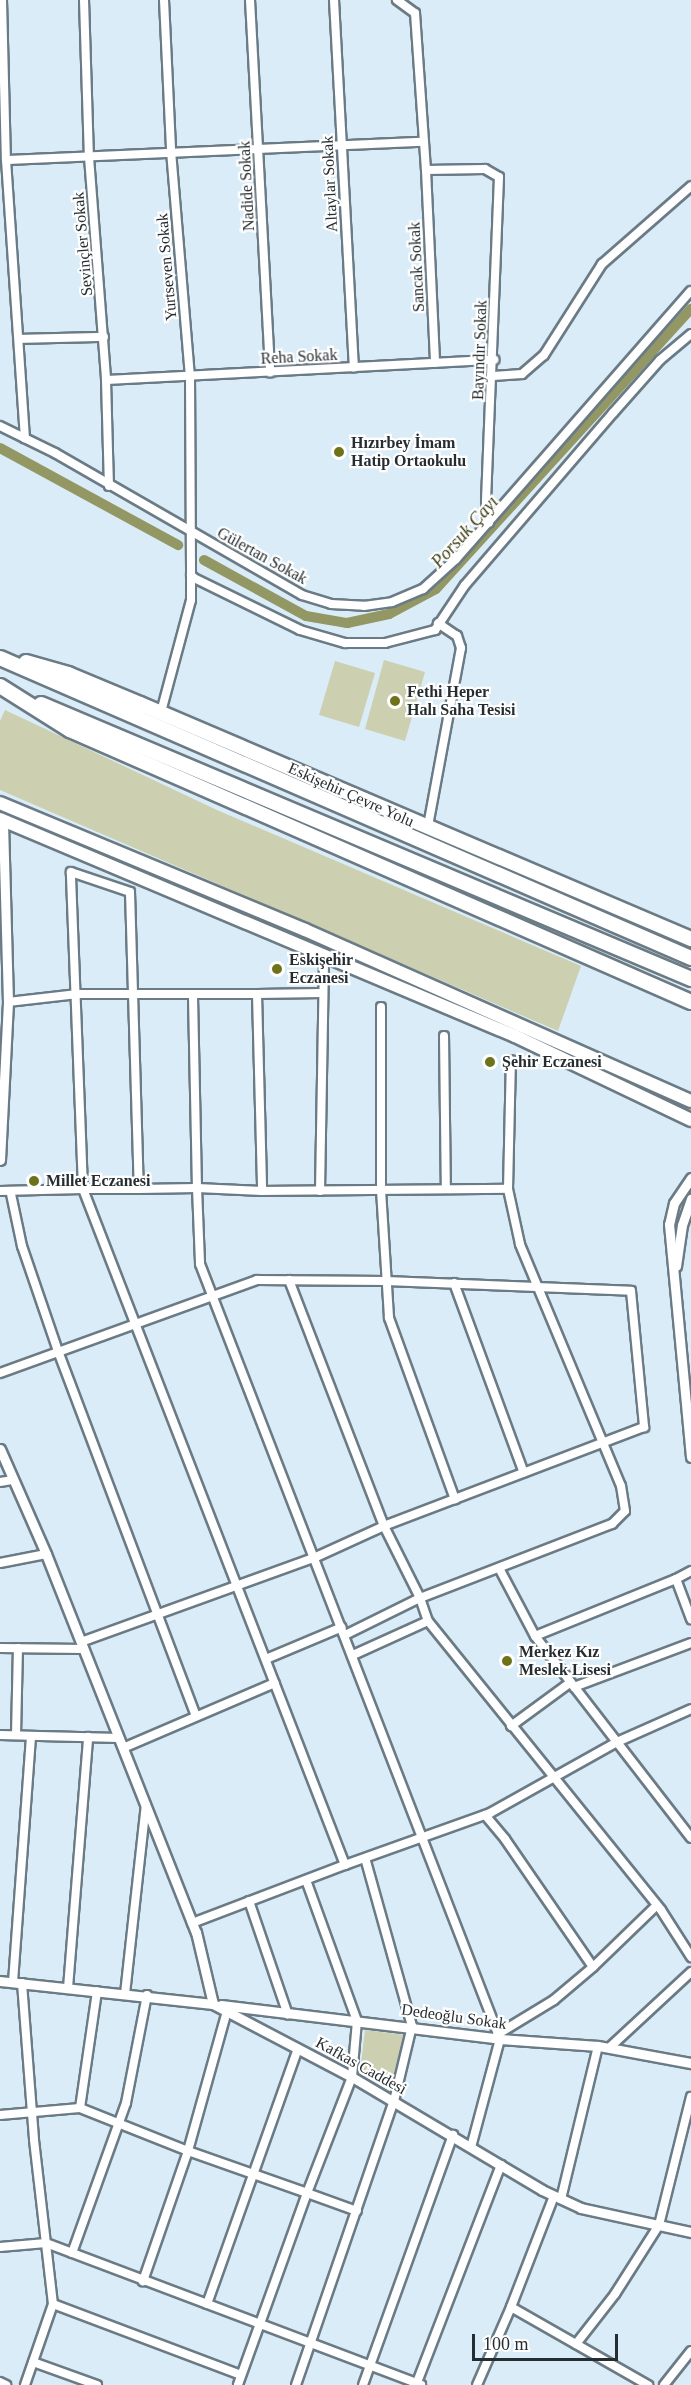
<!DOCTYPE html>
<meta charset="utf-8">
<style>
body{margin:0}
#map{position:relative;width:691px;height:2385px;overflow:hidden;background:#daecf8;font-family:"Times New Roman",serif}
div>[style]{position:absolute}
[style*='--x']{left:calc(var(--x)*1px);top:calc(var(--y)*1px);width:calc(var(--w)*1px);rotate:calc(var(--a)*1deg)}
.green>*{inset:0;background:#ccd0b0}
.canal>*{height:10px;margin:-5px;padding:0 5px;transform-origin:5px;border-radius:5px;background:#929763}
.roads{filter:drop-shadow(2px 0 #6b7b85) drop-shadow(-2px 0 #6b7b85) drop-shadow(0 2px #6b7b85) drop-shadow(0 -2px #6b7b85)}
.minor>*{height:8px;margin:-4px;padding:0 4px;transform-origin:4px;border-radius:4px;background:#fff}
.tertiary>*{height:9px;margin:-4.5px;padding:0 4.5px;transform-origin:4.5px;border-radius:4.5px;background:#fff}
.primary>*{height:12px;margin:-6px;padding:0 6px;transform-origin:6px;border-radius:6px;background:#fff}
.trunk>*{height:14px;margin:-7px;padding:0 7px;transform-origin:7px;border-radius:7px;background:#fff}
.dots>*{width:16px;height:16px;translate:-50% -50%;box-sizing:border-box;border:3px solid #fff;border-radius:50%}
span{translate:-50% -50%;white-space:nowrap;text-align:center;line-height:1.15;-webkit-text-stroke:4.5px #fff;paint-order:stroke}
.street-label{font-size:16px;color:#262d31}
.poi-label{font-size:16px;color:#262d31;font-weight:700}
.left{translate:0 -50%;text-align:left}
.water-label{font-size:18px;color:#3a3d14;font-style:italic}
.scale{position:absolute;left:472px;top:2334px;width:146px;height:27px;box-sizing:border-box;border:3px solid #262d31;border-top:0;padding-left:8px;font-size:18px;line-height:21px;white-space:nowrap;color:#262d31;-webkit-text-stroke:4px #fff;paint-order:stroke}
</style>
<div id="map">
<div class="green">
<div style="clip-path:polygon(384px 660px,425px 672px,405px 741px,365px 729px)"></div>
<div style="clip-path:polygon(335px 661px,375px 673px,359px 727px,319px 715px)"></div>
<div style="clip-path:polygon(5px 710px,217px 810px,581px 966px,558px 1031px,0 790px,0 721px)"></div>
<div style="clip-path:polygon(365px 2030px,404px 2035px,390px 2089px,360px 2072px)"></div>
</div>
<div class="canal">
<div style="--x:0;--y:448;--w:203;--a:28.6"></div>
<div style="--x:204;--y:560;--w:116;--a:28.8"></div>
<div style="--x:306;--y:616;--w:42;--a:9.7"></div>
<div style="--x:347;--y:623;--w:43;--a:-12.1"></div>
<div style="--x:389;--y:614;--w:53;--a:-28"></div>
<div style="--x:436;--y:589;--w:379;--a:-47.7"></div>
</div>
<div class="roads">
<div class="minor">
<div style="--x:2;--y:0;--w:160;--a:88.6"></div>
<div style="--x:6;--y:160;--w:279;--a:86.1"></div>
<div style="--x:84;--y:0;--w:157;--a:88.2"></div>
<div style="--x:89;--y:157;--w:224;--a:85.6"></div>
<div style="--x:106;--y:380;--w:106;--a:88.4"></div>
<div style="--x:164;--y:0;--w:151;--a:87.3"></div>
<div style="--x:171;--y:151;--w:226;--a:85.2"></div>
<div style="--x:190;--y:376;--w:199;--a:89.7"></div>
<div style="--x:191;--y:575;--w:4;--a:45"></div>
<div style="--x:194;--y:578;--w:118;--a:26.1"></div>
<div style="--x:300;--y:630;--w:47;--a:16.1"></div>
<div style="--x:345;--y:643;--w:40;--a:0"></div>
<div style="--x:385;--y:643;--w:52;--a:-14.6"></div>
<div style="--x:435;--y:630;--w:54;--a:-56.3"></div>
<div style="--x:465;--y:585;--w:227;--a:-49.3"></div>
<div style="--x:613;--y:413;--w:71;--a:-48.4"></div>
<div style="--x:660;--y:360;--w:40;--a:-40"></div>
<div style="--x:250;--y:0;--w:373;--a:86.9"></div>
<div style="--x:334;--y:0;--w:368;--a:86.9"></div>
<div style="--x:397;--y:0;--w:22;--a:36"></div>
<div style="--x:415;--y:13;--w:157;--a:86"></div>
<div style="--x:426;--y:170;--w:59;--a:-1"></div>
<div style="--x:485;--y:169;--w:16;--a:30"></div>
<div style="--x:499;--y:177;--w:325;--a:92.3"></div>
<div style="--x:486;--y:502;--w:21;--a:82"></div>
<div style="--x:6;--y:160;--w:418;--a:-2.5"></div>
<div style="--x:426;--y:170;--w:193;--a:87.3"></div>
<div style="--x:20;--y:339;--w:84;--a:-1.4"></div>
<div style="--x:493;--y:376;--w:29;--a:-4"></div>
<div style="--x:522;--y:374;--w:29;--a:-41"></div>
<div style="--x:544;--y:355;--w:108;--a:-57.5"></div>
<div style="--x:602;--y:264;--w:118;--a:-41.2"></div>
<div style="--x:106;--y:380;--w:389;--a:-3"></div>
<div style="--x:0;--y:426;--w:61;--a:26.1"></div>
<div style="--x:55;--y:453;--w:285;--a:29.9"></div>
<div style="--x:302;--y:595;--w:30;--a:17"></div>
<div style="--x:331;--y:604;--w:33;--a:3"></div>
<div style="--x:364;--y:606;--w:28;--a:-8"></div>
<div style="--x:392;--y:602;--w:34;--a:-23"></div>
<div style="--x:423;--y:589;--w:45;--a:-42.3"></div>
<div style="--x:456;--y:559;--w:356;--a:-48.8"></div>
<div style="--x:161;--y:712;--w:116;--a:-75"></div>
<div style="--x:191;--y:600;--w:25;--a:-90"></div>
<div style="--x:428;--y:826;--w:181;--a:-79.5"></div>
<div style="--x:461;--y:648;--w:13;--a:-108"></div>
<div style="--x:457;--y:636;--w:23;--a:-146"></div>
<div style="--x:71;--y:872;--w:62;--a:18.7"></div>
<div style="--x:130;--y:892;--w:297;--a:88.3"></div>
<div style="--x:139;--y:1189;--w:56;--a:180"></div>
<div style="--x:83;--y:1189;--w:317;--a:-92.2"></div>
<div style="--x:257;--y:994;--w:65;--a:-0.9"></div>
<div style="--x:8;--y:1002;--w:70;--a:-6.5"></div>
<div style="--x:78;--y:994;--w:179;--a:0"></div>
<div style="--x:257;--y:994;--w:197;--a:88.5"></div>
<div style="--x:262;--y:1191;--w:65;--a:-177.4"></div>
<div style="--x:197;--y:1188;--w:76;--a:87.7"></div>
<div style="--x:200;--y:1264;--w:831;--a:68.84"></div>
<div style="--x:500;--y:2039;--w:112;--a:105"></div>
<div style="--x:381;--y:1007;--w:183;--a:90"></div>
<div style="--x:381;--y:1190;--w:128;--a:86.4"></div>
<div style="--x:389;--y:1318;--w:193;--a:70"></div>
<div style="--x:444;--y:1036;--w:153;--a:89.3"></div>
<div style="--x:139;--y:1189;--w:58;--a:-1"></div>
<div style="--x:197;--y:1188;--w:194;--a:-91.2"></div>
<div style="--x:0;--y:1191;--w:83;--a:-1.4"></div>
<div style="--x:83;--y:1189;--w:725;--a:68.81"></div>
<div style="--x:345;--y:1865;--w:154;--a:-19.7"></div>
<div style="--x:490;--y:1813;--w:145;--a:-29.2"></div>
<div style="--x:617;--y:1742;--w:81;--a:-24"></div>
<div style="--x:262;--y:1191;--w:246;--a:-0.5"></div>
<div style="--x:320;--y:1191;--w:234;--a:-89"></div>
<div style="--x:11;--y:1194;--w:53;--a:78.1"></div>
<div style="--x:22;--y:1246;--w:111;--a:71.1"></div>
<div style="--x:58;--y:1351;--w:390;--a:69.3"></div>
<div style="--x:289;--y:1280;--w:264;--a:68.9"></div>
<div style="--x:384;--y:1526;--w:80;--a:63.4"></div>
<div style="--x:420;--y:1598;--w:206;--a:-21.1"></div>
<div style="--x:612;--y:1524;--w:18;--a:-45"></div>
<div style="--x:625;--y:1511;--w:25;--a:-99"></div>
<div style="--x:621;--y:1486;--w:262;--a:-112.7"></div>
<div style="--x:520;--y:1244;--w:56;--a:-102.3"></div>
<div style="--x:508;--y:1189;--w:129;--a:-88.7"></div>
<div style="--x:454;--y:1283;--w:202;--a:69.8"></div>
<div style="--x:0;--y:1373;--w:273;--a:-19.9"></div>
<div style="--x:257;--y:1280;--w:129;--a:0.4"></div>
<div style="--x:386;--y:1281;--w:245;--a:2.3"></div>
<div style="--x:631;--y:1291;--w:137;--a:84.5"></div>
<div style="--x:644;--y:1427;--w:278;--a:159.2"></div>
<div style="--x:384;--y:1526;--w:75;--a:155.5"></div>
<div style="--x:316;--y:1557;--w:250;--a:160.1"></div>
<div style="--x:0;--y:1482;--w:12;--a:-9"></div>
<div style="--x:0;--y:1563;--w:47;--a:-11.1"></div>
<div style="--x:499;--y:1568;--w:77;--a:62.1"></div>
<div style="--x:535;--y:1636;--w:152;--a:-22"></div>
<div style="--x:676;--y:1579;--w:43;--a:69.4"></div>
<div style="--x:676;--y:1579;--w:17;--a:-28"></div>
<div style="--x:345;--y:1635;--w:84;--a:-26.3"></div>
<div style="--x:420;--y:1598;--w:24;--a:71"></div>
<div style="--x:428;--y:1621;--w:371;--a:51.1"></div>
<div style="--x:661;--y:1910;--w:56;--a:57.4"></div>
<div style="--x:535;--y:1636;--w:255;--a:52.3"></div>
<div style="--x:0;--y:1648;--w:84;--a:0.7"></div>
<div style="--x:353;--y:1655;--w:82;--a:-24.4"></div>
<div style="--x:266;--y:1659;--w:82;--a:-22.8"></div>
<div style="--x:574;--y:1687;--w:125;--a:-20.6"></div>
<div style="--x:511;--y:1726;--w:74;--a:-36.3"></div>
<div style="--x:0;--y:1735;--w:119;--a:1.4"></div>
<div style="--x:16;--y:1735;--w:87;--a:-88.7"></div>
<div style="--x:123;--y:1748;--w:165;--a:-23.2"></div>
<div style="--x:485;--y:1815;--w:31;--a:50"></div>
<div style="--x:505;--y:1839;--w:155;--a:55.5"></div>
<div style="--x:593;--y:1967;--w:51;--a:139.8"></div>
<div style="--x:554;--y:2000;--w:66;--a:148.7"></div>
<div style="--x:306;--y:1880;--w:150;--a:70.1"></div>
<div style="--x:357;--y:2021;--w:56;--a:95.1"></div>
<div style="--x:352;--y:2077;--w:124;--a:111.2"></div>
<div style="--x:307;--y:2193;--w:53;--a:19.8"></div>
<div style="--x:249;--y:1901;--w:120;--a:71.1"></div>
<div style="--x:192;--y:1923;--w:164;--a:-20.8"></div>
<div style="--x:593;--y:1967;--w:89;--a:-44.1"></div>
<div style="--x:13;--y:1982;--w:246;--a:-85.8"></div>
<div style="--x:22;--y:1983;--w:157;--a:85.6"></div>
<div style="--x:34;--y:2140;--w:165;--a:83.4"></div>
<div style="--x:53;--y:2304;--w:86;--a:109.1"></div>
<div style="--x:68;--y:1988;--w:252;--a:-85.4"></div>
<div style="--x:125;--y:1994;--w:190;--a:-83.7"></div>
<div style="--x:227;--y:2011;--w:145;--a:105.6"></div>
<div style="--x:188;--y:2151;--w:126;--a:19.4"></div>
<div style="--x:307;--y:2193;--w:204;--a:109.8"></div>
<div style="--x:609;--y:2048;--w:112;--a:-42.8"></div>
<div style="--x:80;--y:2108;--w:116;--a:21.7"></div>
<div style="--x:188;--y:2151;--w:138;--a:109.1"></div>
<div style="--x:0;--y:2115;--w:80;--a:-5"></div>
<div style="--x:80;--y:2108;--w:118;--a:-81.7"></div>
<div style="--x:554;--y:2196;--w:119;--a:111.2"></div>
<div style="--x:511;--y:2307;--w:158;--a:29.7"></div>
<div style="--x:561;--y:2199;--w:157;--a:-76.4"></div>
<div style="--x:0;--y:2247;--w:46;--a:-5"></div>
<div style="--x:46;--y:2243;--w:401;--a:20.7"></div>
<div style="--x:72;--y:2253;--w:159;--a:-70.2"></div>
<div style="--x:126;--y:2103;--w:110;--a:-79"></div>
<div style="--x:53;--y:2304;--w:201;--a:20.7"></div>
<div style="--x:207;--y:2304;--w:271;--a:-70.4"></div>
<div style="--x:576;--y:2344;--w:63;--a:-52"></div>
<div style="--x:615;--y:2294;--w:82;--a:-57.5"></div>
<div style="--x:659;--y:2225;--w:132;--a:-76"></div>
<div style="--x:33;--y:2362;--w:68;--a:19.8"></div>
<div style="--x:0;--y:2382;--w:7;--a:27"></div>
<div style="--x:296;--y:2385;--w:300;--a:-71"></div>
<div style="--x:394;--y:2101;--w:77;--a:-76.5"></div>
<div style="--x:412;--y:2026;--w:174;--a:-105.6"></div>
<div style="--x:363;--y:2385;--w:266;--a:-70.2"></div>
<div style="--x:416;--y:2385;--w:236;--a:-68.9"></div>
<div style="--x:477;--y:2385;--w:85;--a:-66.4"></div>
<div style="--x:664;--y:2385;--w:43;--a:-51.5"></div>
</div>
<div class="tertiary">
<div style="--x:0;--y:1160;--w:158;--a:-87.1"></div>
<div style="--x:8;--y:1002;--w:181;--a:-91.6"></div>
<div style="--x:691;--y:1178;--w:30;--a:124"></div>
<div style="--x:674;--y:1203;--w:22;--a:103"></div>
<div style="--x:669;--y:1224;--w:234;--a:84.6"></div>
<div style="--x:676;--y:1266;--w:41;--a:-81.7"></div>
<div style="--x:682;--y:1225;--w:28;--a:-71"></div>
<div style="--x:0;--y:1449;--w:115;--a:66.3"></div>
<div style="--x:46;--y:1554;--w:407;--a:68.4"></div>
<div style="--x:196;--y:1932;--w:74;--a:76.7"></div>
<div style="--x:0;--y:1981;--w:214;--a:6.2"></div>
<div style="--x:213;--y:2004;--w:157;--a:27.7"></div>
<div style="--x:352;--y:2077;--w:221;--a:30.7"></div>
<div style="--x:542;--y:2190;--w:43;--a:24.8"></div>
<div style="--x:581;--y:2208;--w:113;--a:12.3"></div>
<div style="--x:221;--y:2005;--w:281;--a:6.9"></div>
<div style="--x:500;--y:2039;--w:98;--a:4.1"></div>
<div style="--x:598;--y:2046;--w:95;--a:10.4"></div>
</div>
<div class="primary">
<div style="--x:0;--y:803;--w:330;--a:22.6"></div>
<div style="--x:305;--y:930;--w:422;--a:23.9"></div>
<div style="--x:0;--y:819;--w:559;--a:22.85"></div>
<div style="--x:515;--y:1036;--w:195;--a:25.5"></div>
</div>
<div class="trunk">
<div style="--x:0;--y:658;--w:753;--a:23.47"></div>
<div style="--x:26;--y:662;--w:44;--a:15.9"></div>
<div style="--x:68;--y:674;--w:78;--a:22.6"></div>
<div style="--x:140;--y:704;--w:599;--a:23.1"></div>
<div style="--x:0;--y:686;--w:83;--a:32.2"></div>
<div style="--x:70;--y:730;--w:678;--a:23.65"></div>
<div style="--x:41;--y:704;--w:706;--a:22.93"></div>
</div>
</div>
<div class="dots">
<div style="left:339px;top:452px;background:#6e7218"></div>
<div style="left:395px;top:701px;background:#6e7218"></div>
<div style="left:277px;top:969px;background:#6e7218"></div>
<div style="left:490px;top:1062px;background:#6e7218"></div>
<div style="left:34px;top:1181px;background:#6e7218"></div>
<div style="left:507px;top:1661px;background:#6e7218"></div>
</div>
<div class="street-label">
<span style="left:330px;top:184px;rotate:-93deg">Altaylar Sokak</span>
<span style="left:247px;top:186px;rotate:-93deg">Nadide Sokak</span>
<span style="left:83px;top:244px;rotate:-95deg">Sevinçler Sokak</span>
<span style="left:167px;top:267px;rotate:-95deg">Yurtseven Sokak</span>
<span style="left:417px;top:267px;rotate:-93deg">Sancak Sokak</span>
<span style="left:480px;top:350px;rotate:-88deg">Bayındır Sokak</span>
<span style="left:299px;top:357px;rotate:-3deg">Reha Sokak</span>
<span style="left:262px;top:556px;rotate:29deg">Gülertan Sokak</span>
<span style="left:351px;top:795px;rotate:24deg">Eskişehir Çevre Yolu</span>
<span style="left:454px;top:2017px;rotate:8deg">Dedeoğlu Sokak</span>
<span style="left:361px;top:2066px;rotate:29deg">Kafkas Caddesi</span>
</div>
<div class="poi-label">
<span class="left" style="left:351px;top:452px">Hızırbey İmam<br>Hatip Ortaokulu</span>
<span class="left" style="left:407px;top:701px">Fethi Heper<br>Halı Saha Tesisi</span>
<span class="left" style="left:289px;top:969px">Eskişehir<br>Eczanesi</span>
<span class="left" style="left:502px;top:1062px">Şehir Eczanesi</span>
<span class="left" style="left:46px;top:1181px">Millet Eczanesi</span>
<span class="left" style="left:519px;top:1661px">Merkez Kız<br>Meslek Lisesi</span>
</div>
<div class="water-label">
<span style="left:465px;top:532px;rotate:-48deg">Porsuk Çayı</span>
</div>
<div class="scale">100 m</div>
</div>
